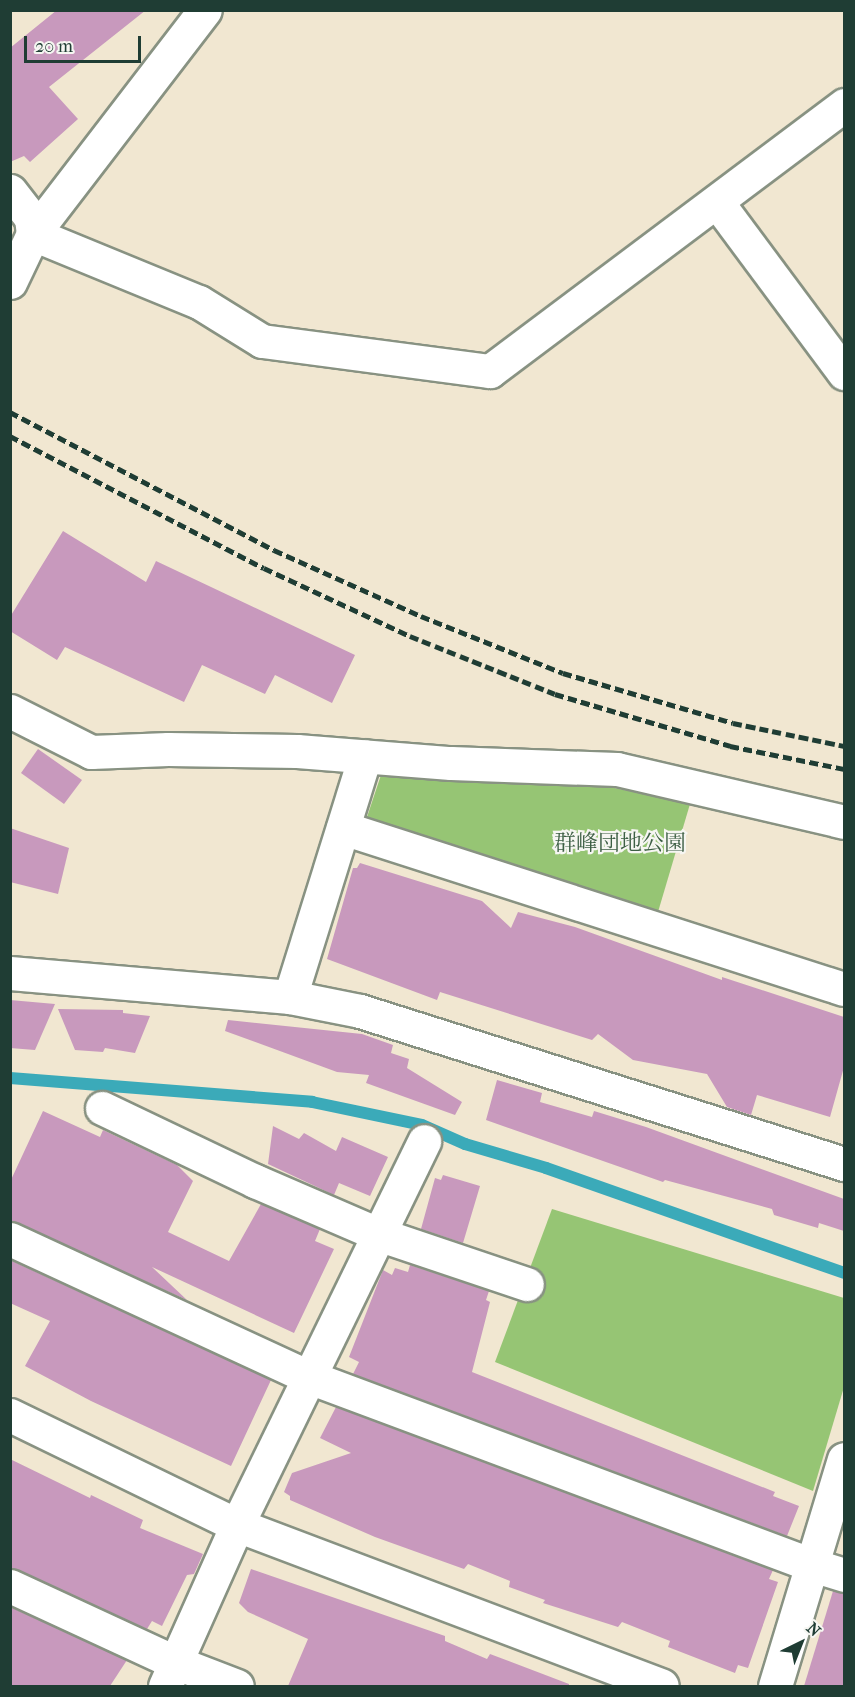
<!DOCTYPE html>
<meta charset="utf-8">
<style>
body{margin:0}
#map{position:relative;width:855px;height:1697px;overflow:hidden;background:#f1e7d1;font-family:"IM FELL French Canon","Noto Serif JP",serif}
div>[style]{position:absolute}
[style*='--x']{left:calc(var(--x)*1px);top:calc(var(--y)*1px);width:calc(var(--w)*1px);rotate:calc(var(--a)*1deg)}
.green>*{inset:0;background:#96c574}
.stream>*{height:12px;margin:-6px;padding:0 6px;transform-origin:6px;border-radius:6px;background:#3baab9}
.building>*{inset:0;background:#c899bd}
.roads{filter:drop-shadow(2px 0 #889282) drop-shadow(-2px 0 #889282) drop-shadow(0 2px #889282) drop-shadow(0 -2px #889282)}
.minor>*{height:33px;margin:-16.5px;padding:0 16.5px;transform-origin:16.5px;border-radius:16.5px;background:#fff}
.rail>*{height:4.5px;margin-top:-2.25px;transform-origin:0;background:repeating-linear-gradient(90deg,#1f3d34 0 9px,transparent 0 13.5px)}
span{translate:-50% -50%;white-space:nowrap;text-align:center;line-height:1.15;-webkit-text-stroke:4.5px #f6f6f2;paint-order:stroke}
.park-label{font-size:22px;color:#3d5f44}
.frame{position:absolute;inset:0;border:12px solid #1f3d34;pointer-events:none}
.north{position:absolute;left:771px;top:1613px;width:60px;height:60px;-webkit-text-stroke:4px #f6f6f2;paint-order:stroke;rotate:43deg;font-size:16px;font-weight:700;line-height:24px;text-align:center;color:#1f3d34}
.north::after{content:'';display:block;margin:auto;width:21px;height:27px;background:#1f3d34;clip-path:polygon(50% 0,100% 100%,50% 72%,0 100%)}
.scale{position:absolute;left:24px;top:36px;width:117px;height:27px;box-sizing:border-box;border:3px solid #1f3d34;border-top:0;padding-left:8px;font-size:18px;line-height:21px;white-space:nowrap;color:#1f3d34;-webkit-text-stroke:4px #f6f6f2;paint-order:stroke}
</style>
<div id="map">
<div class="green">
<div style="clip-path:polygon(381px 775px,591px 783px,690px 804px,658px 912px,366px 820px)"></div>
<div style="clip-path:polygon(552px 1209px,844px 1298px,844px 1387px,813px 1491px,495px 1362px)"></div>
</div>
<div class="stream">
<div style="--x:10;--y:1078;--w:303;--a:4.5"></div>
<div style="--x:312;--y:1102;--w:112;--a:11.8"></div>
<div style="--x:422;--y:1125;--w:47;--a:23.8"></div>
<div style="--x:465;--y:1144;--w:84;--a:16.5"></div>
<div style="--x:546;--y:1168;--w:316;--a:19.4"></div>
</div>
<div class="building">
<div style="clip-path:polygon(57px 10px,146px 10px,49px 87px,78px 119px,30px 162px,24px 156px,10px 162px,10px 48px)"></div>
<div style="clip-path:polygon(63px 531px,146px 582px,156px 561px,355px 655px,332px 703px,275px 675px,265px 694px,202px 665px,184px 702px,65px 647px,57px 660px,10px 631px,10px 617px)"></div>
<div style="clip-path:polygon(38px 749px,82px 780px,64px 804px,21px 773px)"></div>
<div style="clip-path:polygon(10px 828px,69px 848px,58px 894px,10px 882px)"></div>
<div style="clip-path:polygon(360px 863px,482px 901px,511px 928px,518px 912px,575px 927px,722px 980px,722px 977px,844px 1017px,844px 1067px,830px 1117px,757px 1095px,751px 1115px,727px 1107px,707px 1074px,633px 1060px,598px 1034px,592px 1040px,440px 992px,437px 1000px,327px 959px,353px 868px,357px 868px)"></div>
<div style="clip-path:polygon(10px 1000px,55px 1004px,35px 1050px,10px 1048px)"></div>
<div style="clip-path:polygon(58px 1009px,123px 1010px,123px 1013px,150px 1016px,135px 1053px,105px 1048px,103px 1052px,75px 1050px)"></div>
<div style="clip-path:polygon(228px 1020px,362px 1034px,393px 1045px,391px 1053px,409px 1059px,407px 1068px,462px 1102px,455px 1115px,366px 1083px,369px 1075px,337px 1072px,225px 1031px)"></div>
<div style="clip-path:polygon(497px 1080px,542px 1093px,540px 1102px,592px 1117px,594px 1111px,646px 1127px,844px 1199px,844px 1231px,819px 1223px,818px 1228px,774px 1215px,772px 1209px,665px 1180px,663px 1182px,486px 1120px)"></div>
<div style="clip-path:polygon(43px 1111px,100px 1137px,103px 1130px,177px 1165px,193px 1181px,168px 1232px,229px 1261px,261px 1204px,320px 1229px,315px 1241px,334px 1249px,294px 1333px,152px 1267px,187px 1300px,10px 1221px,10px 1182px)"></div>
<div style="clip-path:polygon(273px 1126px,299px 1139px,304px 1133px,336px 1151px,342px 1137px,388px 1157px,370px 1196px,339px 1183px,334px 1195px,268px 1164px)"></div>
<div style="clip-path:polygon(443px 1175px,480px 1186px,463px 1243px,421px 1229px,435px 1178px,441px 1180px)"></div>
<div style="clip-path:polygon(10px 1260px,271px 1380px,231px 1466px,91px 1401px,25px 1366px,50px 1321px,10px 1303px)"></div>
<div style="clip-path:polygon(410px 1265px,489px 1291px,486px 1300px,490px 1302px,472px 1372px,775px 1492px,773px 1496px,799px 1506px,787px 1536px,353px 1374px,359px 1362px,349px 1357px,383px 1270px,392px 1275px,395px 1268px,408px 1272px)"></div>
<div style="clip-path:polygon(336px 1407px,773px 1570px,769px 1579px,778px 1582px,748px 1668px,738px 1665px,735px 1673px,668px 1647px,670px 1641px,622px 1622px,618px 1627px,543px 1603px,545px 1600px,509px 1587px,510px 1581px,468px 1564px,464px 1569px,375px 1537px,290px 1500px,290px 1496px,284px 1492px,292px 1473px,351px 1453px,320px 1438px)"></div>
<div style="clip-path:polygon(10px 1459px,90px 1498px,91px 1495px,143px 1520px,140px 1528px,203px 1554px,194px 1574px,187px 1575px,162px 1626px,152px 1621px,147px 1629px,10px 1568px)"></div>
<div style="clip-path:polygon(251px 1569px,445px 1636px,445px 1641px,487px 1659px,490px 1654px,569px 1684px,569px 1686px,288px 1686px,308px 1639px,248px 1612px,239px 1603px)"></div>
<div style="clip-path:polygon(833px 1591px,844px 1593px,844px 1686px,804px 1686px)"></div>
<div style="clip-path:polygon(10px 1607px,127px 1660px,110px 1686px,10px 1686px)"></div>
</div>
<div class="roads">
<div class="minor">
<div style="--x:10;--y:191;--w:34;--a:52"></div>
<div style="--x:31;--y:218;--w:16;--a:83"></div>
<div style="--x:717;--y:202;--w:213;--a:53.4"></div>
<div style="--x:33;--y:234;--w:179;--a:22.3"></div>
<div style="--x:199;--y:302;--w:74;--a:31.8"></div>
<div style="--x:262;--y:341;--w:230;--a:7.5"></div>
<div style="--x:490;--y:371;--w:443;--a:-36.9"></div>
<div style="--x:10;--y:282;--w:53;--a:-64.4"></div>
<div style="--x:33;--y:234;--w:282;--a:-52.5"></div>
<div style="--x:10;--y:711;--w:91;--a:26.8"></div>
<div style="--x:91;--y:752;--w:77;--a:-2.2"></div>
<div style="--x:168;--y:749;--w:129;--a:0.9"></div>
<div style="--x:297;--y:751;--w:154;--a:4.5"></div>
<div style="--x:451;--y:763;--w:166;--a:2.1"></div>
<div style="--x:617;--y:769;--w:233;--a:13.1"></div>
<div style="--x:343;--y:828;--w:526;--a:17.82"></div>
<div style="--x:10;--y:973;--w:281;--a:4.9"></div>
<div style="--x:290;--y:997;--w:71;--a:11.3"></div>
<div style="--x:360;--y:1011;--w:508;--a:17.54"></div>
<div style="--x:290;--y:997;--w:252;--a:-72.7"></div>
<div style="--x:102;--y:1108;--w:170;--a:25.5"></div>
<div style="--x:255;--y:1181;--w:134;--a:23.3"></div>
<div style="--x:378;--y:1234;--w:157;--a:18.6"></div>
<div style="--x:10;--y:1239;--w:329;--a:24.8"></div>
<div style="--x:309;--y:1377;--w:537;--a:20.49"></div>
<div style="--x:812;--y:1565;--w:34;--a:17"></div>
<div style="--x:10;--y:1415;--w:252;--a:25.9"></div>
<div style="--x:237;--y:1525;--w:454;--a:20.7"></div>
<div style="--x:10;--y:1586;--w:184;--a:24.8"></div>
<div style="--x:177;--y:1663;--w:64;--a:21"></div>
<div style="--x:165;--y:1686;--w:176;--a:-65.9"></div>
<div style="--x:237;--y:1525;--w:427;--a:-64"></div>
<div style="--x:775;--y:1686;--w:237;--a:-73.1"></div>
</div>
</div>
<div class="rail">
<div style="--x:10;--y:412;--w:298;--a:27.6"></div>
<div style="--x:274;--y:550;--w:161;--a:24.2"></div>
<div style="--x:421;--y:616;--w:153;--a:21.9"></div>
<div style="--x:563;--y:673;--w:177;--a:16.4"></div>
<div style="--x:733;--y:723;--w:113;--a:11.7"></div>
<div style="--x:10;--y:436;--w:286;--a:27.5"></div>
<div style="--x:264;--y:568;--w:161;--a:25"></div>
<div style="--x:410;--y:636;--w:156;--a:21.8"></div>
<div style="--x:555;--y:694;--w:183;--a:16.5"></div>
<div style="--x:730;--y:746;--w:116;--a:11.4"></div>
</div>
<div class="park-label">
<span style="left:620px;top:844px">群峰団地公園</span>
</div>
<div class="frame"></div>
<div class="north">N</div>
<div class="scale">20 m</div>
</div>
